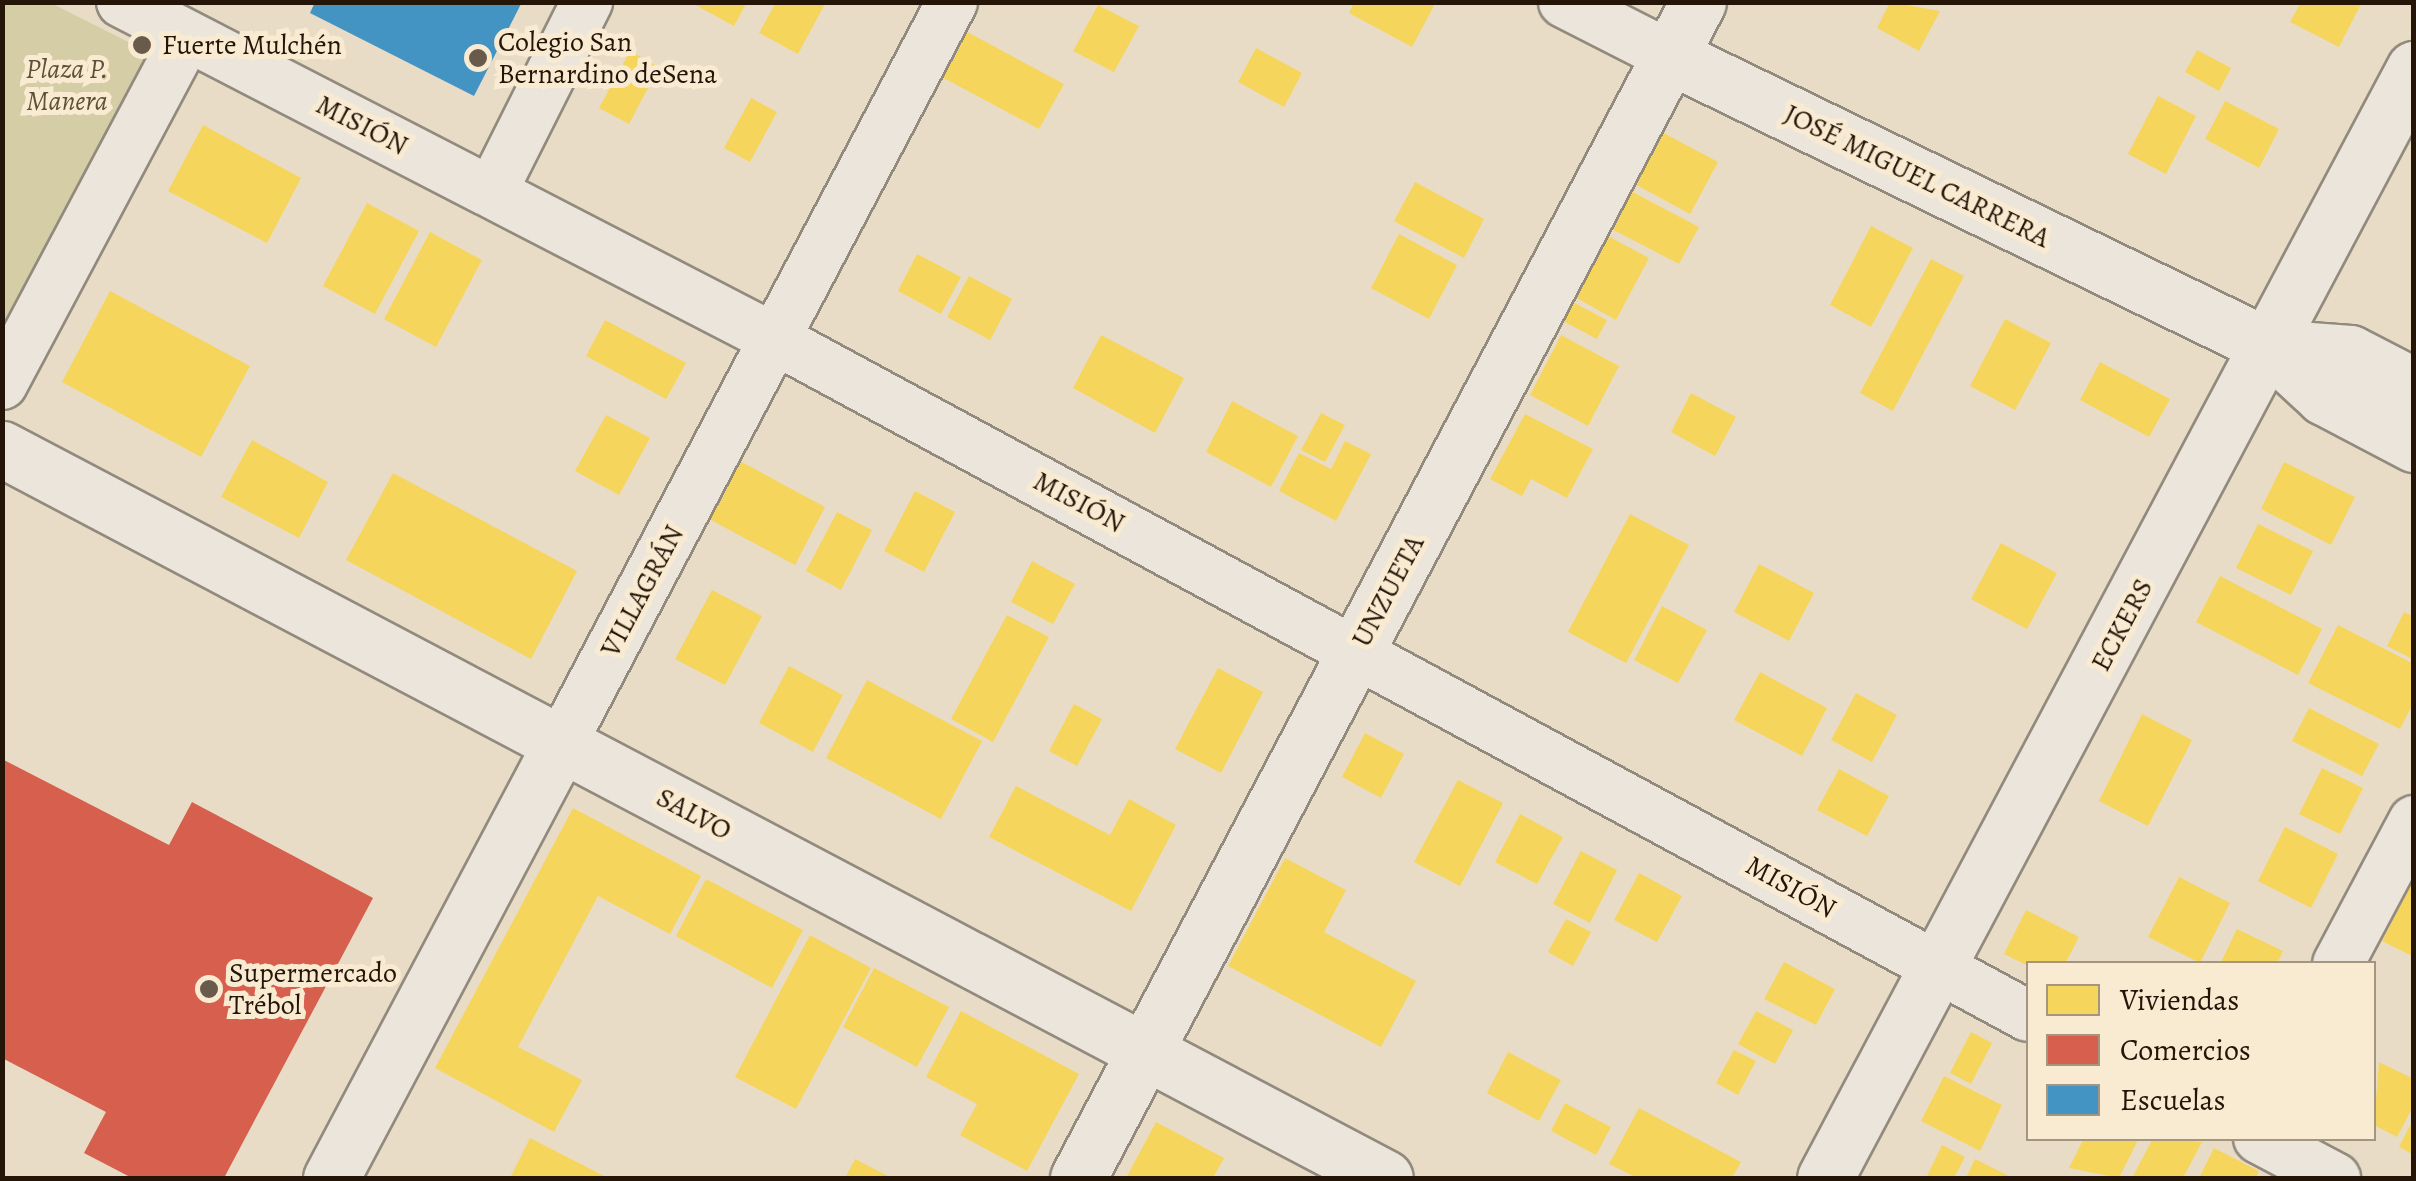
<!DOCTYPE html>
<meta charset="utf-8">
<style>
body{margin:0}
#map{position:relative;width:2416px;height:1181px;overflow:hidden;background:#e8dcc7;font-family:Alegreya,serif}
div>[style]{position:absolute}
[style*='--x']{left:calc(var(--x)*1px);top:calc(var(--y)*1px);width:calc(var(--w)*1px);rotate:calc(var(--a)*1deg)}
.green>*{inset:0;background:#d4cda6}
.homes>*{inset:0;background:#f6d55c}
.shops>*{inset:0;background:#d6604d}
.schools>*{inset:0;background:#4393c3}
.roads{filter:drop-shadow(2px 0 #928a7d) drop-shadow(-2px 0 #928a7d) drop-shadow(0 2px #928a7d) drop-shadow(0 -2px #928a7d)}
.street>*{height:50px;margin:-25px;padding:0 25px;transform-origin:25px;border-radius:25px;background:#ebe5db}
.secondary>*{height:55px;margin:-27.5px;padding:0 27.5px;transform-origin:27.5px;border-radius:27.5px;background:#ebe5db}
.dots>*{width:28px;height:28px;translate:-50% -50%;box-sizing:border-box;border:5px solid #f9ebd2;border-radius:50%}
span{translate:-50% -50%;white-space:nowrap;text-align:center;line-height:1.15;-webkit-text-stroke:10px #f9ebd2;paint-order:stroke}
.poi-label{font-size:28px;color:#241508}
.left{translate:0 -50%;text-align:left}
.park-label{font-size:28px;color:#5c5136;font-style:italic}
.street-label{font-size:28px;color:#241508}
.frame{position:absolute;inset:0;border:5px solid #241508;pointer-events:none}
.legend{position:absolute;left:2026px;top:961px;width:350px;height:180px;box-sizing:border-box;background:#f9ebd2;border:2px solid #a49581;margin:0;padding:12px 18px;list-style:none;font-size:30px;color:#241508}
.legend li{display:flex;align-items:center;gap:20px;height:50px}
.legend b{width:50px;border:2px solid #a49581}
</style>
<div id="map">
<div class="green">
<div style="clip-path:polygon(3px 3px,51px 3px,156px 56px,3px 360px)"></div>
</div>
<div class="homes">
<div style="clip-path:polygon(690px 2px,747px 2px,734px 26px)"></div>
<div style="clip-path:polygon(776px 2px,826px 2px,798px 54px,759px 33px)"></div>
<div style="clip-path:polygon(1354px 2px,1436px 2px,1412px 47px,1349px 13px)"></div>
<div style="clip-path:polygon(1890px 2px,1940px 11px,1919px 51px,1877px 28px)"></div>
<div style="clip-path:polygon(2301px 2px,2362px 2px,2339px 47px,2290px 22px)"></div>
<div style="clip-path:polygon(1098px 5px,1139px 26px,1114px 72px,1073px 51px)"></div>
<div style="clip-path:polygon(958px 27px,1064px 84px,1039px 129px,934px 73px)"></div>
<div style="clip-path:polygon(1256px 48px,1302px 73px,1284px 107px,1238px 82px)"></div>
<div style="clip-path:polygon(2197px 50px,2231px 68px,2219px 91px,2185px 72px)"></div>
<div style="clip-path:polygon(630px 51px,659px 67px,629px 124px,599px 108px)"></div>
<div style="clip-path:polygon(2158px 96px,2196px 116px,2166px 174px,2128px 154px)"></div>
<div style="clip-path:polygon(751px 98px,777px 112px,750px 162px,724px 148px)"></div>
<div style="clip-path:polygon(2225px 101px,2279px 129px,2259px 168px,2205px 139px)"></div>
<div style="clip-path:polygon(203px 125px,301px 178px,267px 243px,168px 191px)"></div>
<div style="clip-path:polygon(1658px 130px,1718px 162px,1690px 214px,1631px 182px)"></div>
<div style="clip-path:polygon(1415px 182px,1484px 219px,1464px 258px,1394px 221px)"></div>
<div style="clip-path:polygon(1625px 188px,1699px 227px,1679px 264px,1606px 226px)"></div>
<div style="clip-path:polygon(367px 203px,419px 231px,375px 314px,323px 286px)"></div>
<div style="clip-path:polygon(1871px 226px,1913px 248px,1871px 327px,1830px 305px)"></div>
<div style="clip-path:polygon(430px 232px,482px 260px,436px 347px,384px 319px)"></div>
<div style="clip-path:polygon(1399px 234px,1457px 265px,1429px 319px,1371px 288px)"></div>
<div style="clip-path:polygon(1604px 234px,1649px 258px,1616px 320px,1571px 295px)"></div>
<div style="clip-path:polygon(917px 254px,961px 277px,941px 314px,898px 291px)"></div>
<div style="clip-path:polygon(1931px 259px,1964px 276px,1893px 411px,1860px 393px)"></div>
<div style="clip-path:polygon(969px 276px,1012px 299px,990px 340px,947px 317px)"></div>
<div style="clip-path:polygon(110px 291px,250px 366px,201px 457px,62px 382px)"></div>
<div style="clip-path:polygon(1569px 300px,1607px 320px,1597px 339px,1559px 319px)"></div>
<div style="clip-path:polygon(2005px 319px,2051px 343px,2015px 410px,1970px 386px)"></div>
<div style="clip-path:polygon(605px 320px,686px 363px,666px 399px,586px 356px)"></div>
<div style="clip-path:polygon(1101px 335px,1184px 378px,1155px 433px,1073px 388px)"></div>
<div style="clip-path:polygon(1561px 335px,1619px 366px,1588px 426px,1530px 395px)"></div>
<div style="clip-path:polygon(2100px 362px,2170px 399px,2149px 437px,2080px 400px)"></div>
<div style="clip-path:polygon(1691px 393px,1736px 417px,1715px 456px,1671px 432px)"></div>
<div style="clip-path:polygon(1232px 401px,1298px 436px,1271px 487px,1206px 452px)"></div>
<div style="clip-path:polygon(1321px 413px,1345px 425px,1325px 462px,1301px 450px)"></div>
<div style="clip-path:polygon(1525px 414px,1593px 449px,1567px 498px,1531px 479px,1522px 496px,1490px 479px)"></div>
<div style="clip-path:polygon(606px 415px,650px 438px,619px 495px,575px 471px)"></div>
<div style="clip-path:polygon(252px 440px,328px 482px,299px 538px,221px 497px)"></div>
<div style="clip-path:polygon(1345px 441px,1371px 454px,1336px 521px,1279px 491px,1299px 453px,1331px 469px)"></div>
<div style="clip-path:polygon(740px 461px,825px 507px,795px 565px,709px 519px)"></div>
<div style="clip-path:polygon(2284px 462px,2355px 497px,2331px 545px,2261px 509px)"></div>
<div style="clip-path:polygon(393px 473px,577px 571px,531px 659px,346px 560px)"></div>
<div style="clip-path:polygon(915px 491px,955px 512px,924px 572px,884px 551px)"></div>
<div style="clip-path:polygon(837px 512px,872px 530px,841px 590px,806px 571px)"></div>
<div style="clip-path:polygon(1630px 514px,1689px 545px,1626px 663px,1568px 632px)"></div>
<div style="clip-path:polygon(2258px 524px,2313px 551px,2291px 595px,2236px 568px)"></div>
<div style="clip-path:polygon(2001px 543px,2057px 573px,2027px 629px,1971px 599px)"></div>
<div style="clip-path:polygon(1032px 561px,1075px 584px,1053px 624px,1011px 602px)"></div>
<div style="clip-path:polygon(1759px 564px,1814px 593px,1789px 641px,1734px 612px)"></div>
<div style="clip-path:polygon(2220px 576px,2322px 629px,2298px 675px,2196px 622px)"></div>
<div style="clip-path:polygon(712px 590px,762px 616px,725px 685px,675px 659px)"></div>
<div style="clip-path:polygon(1662px 606px,1707px 630px,1678px 683px,1634px 660px)"></div>
<div style="clip-path:polygon(2404px 612px,2414px 617px,2414px 660px,2387px 646px)"></div>
<div style="clip-path:polygon(1007px 615px,1049px 637px,993px 742px,951px 719px)"></div>
<div style="clip-path:polygon(2338px 625px,2414px 664px,2414px 702px,2400px 729px,2308px 683px)"></div>
<div style="clip-path:polygon(789px 666px,843px 695px,813px 752px,759px 723px)"></div>
<div style="clip-path:polygon(1218px 668px,1263px 692px,1221px 773px,1175px 749px)"></div>
<div style="clip-path:polygon(1760px 672px,1827px 708px,1802px 756px,1734px 720px)"></div>
<div style="clip-path:polygon(867px 680px,982px 741px,941px 819px,826px 758px)"></div>
<div style="clip-path:polygon(1856px 693px,1897px 715px,1872px 762px,1831px 740px)"></div>
<div style="clip-path:polygon(1074px 704px,1102px 719px,1077px 766px,1049px 751px)"></div>
<div style="clip-path:polygon(2309px 708px,2379px 744px,2362px 776px,2292px 741px)"></div>
<div style="clip-path:polygon(2142px 714px,2192px 740px,2148px 826px,2099px 801px)"></div>
<div style="clip-path:polygon(1365px 733px,1404px 754px,1381px 798px,1342px 777px)"></div>
<div style="clip-path:polygon(2322px 768px,2363px 788px,2340px 834px,2299px 814px)"></div>
<div style="clip-path:polygon(1839px 769px,1889px 796px,1867px 836px,1817px 810px)"></div>
<div style="clip-path:polygon(1458px 780px,1503px 803px,1460px 886px,1414px 862px)"></div>
<div style="clip-path:polygon(1016px 786px,1110px 835px,1129px 799px,1176px 825px,1131px 911px,989px 837px)"></div>
<div style="clip-path:polygon(573px 808px,701px 876px,670px 934px,598px 896px,518px 1047px,582px 1080px,554px 1132px,435px 1068px)"></div>
<div style="clip-path:polygon(1520px 814px,1563px 837px,1537px 884px,1495px 862px)"></div>
<div style="clip-path:polygon(2285px 827px,2338px 854px,2311px 908px,2258px 881px)"></div>
<div style="clip-path:polygon(1581px 851px,1617px 870px,1590px 923px,1553px 904px)"></div>
<div style="clip-path:polygon(1285px 858px,1346px 890px,1324px 932px,1416px 981px,1381px 1047px,1228px 966px)"></div>
<div style="clip-path:polygon(1639px 873px,1682px 896px,1657px 942px,1614px 920px)"></div>
<div style="clip-path:polygon(2179px 877px,2230px 903px,2200px 963px,2148px 937px)"></div>
<div style="clip-path:polygon(706px 879px,803px 930px,772px 988px,676px 936px)"></div>
<div style="clip-path:polygon(2411px 885px,2414px 886px,2414px 957px,2382px 941px)"></div>
<div style="clip-path:polygon(2026px 910px,2079px 937px,2065px 964px,2028px 966px,2004px 954px)"></div>
<div style="clip-path:polygon(1566px 919px,1591px 932px,1573px 966px,1548px 952px)"></div>
<div style="clip-path:polygon(2237px 929px,2283px 951px,2277px 964px,2220px 964px)"></div>
<div style="clip-path:polygon(810px 935px,871px 968px,796px 1109px,735px 1077px)"></div>
<div style="clip-path:polygon(1784px 962px,1835px 989px,1816px 1025px,1764px 999px)"></div>
<div style="clip-path:polygon(874px 968px,949px 1007px,917px 1067px,843px 1027px)"></div>
<div style="clip-path:polygon(961px 1011px,1079px 1074px,1027px 1171px,960px 1135px,977px 1104px,926px 1077px)"></div>
<div style="clip-path:polygon(1756px 1011px,1793px 1030px,1775px 1064px,1738px 1044px)"></div>
<div style="clip-path:polygon(1971px 1032px,1992px 1043px,1971px 1084px,1950px 1073px)"></div>
<div style="clip-path:polygon(1734px 1050px,1756px 1061px,1738px 1095px,1716px 1083px)"></div>
<div style="clip-path:polygon(1508px 1052px,1561px 1080px,1539px 1121px,1487px 1093px)"></div>
<div style="clip-path:polygon(2379px 1062px,2414px 1079px,2414px 1105px,2397px 1137px,2374px 1125px)"></div>
<div style="clip-path:polygon(1944px 1076px,2002px 1105px,1980px 1151px,1921px 1121px)"></div>
<div style="clip-path:polygon(1565px 1103px,1611px 1127px,1596px 1155px,1551px 1131px)"></div>
<div style="clip-path:polygon(1639px 1108px,1741px 1162px,1732px 1178px,1637px 1178px,1609px 1164px)"></div>
<div style="clip-path:polygon(2414px 1118px,2414px 1155px,2399px 1147px)"></div>
<div style="clip-path:polygon(1156px 1122px,1224px 1158px,1213px 1178px,1126px 1178px)"></div>
<div style="clip-path:polygon(530px 1138px,608px 1178px,510px 1178px)"></div>
<div style="clip-path:polygon(2084px 1138px,2139px 1138px,2119px 1178px,2069px 1168px)"></div>
<div style="clip-path:polygon(2153px 1138px,2202px 1142px,2183px 1178px,2132px 1178px)"></div>
<div style="clip-path:polygon(1942px 1145px,1965px 1157px,1954px 1178px,1926px 1178px)"></div>
<div style="clip-path:polygon(2214px 1148px,2259px 1171px,2256px 1178px,2199px 1178px)"></div>
<div style="clip-path:polygon(855px 1159px,892px 1178px,845px 1178px)"></div>
<div style="clip-path:polygon(1975px 1159px,2013px 1178px,1966px 1178px)"></div>
</div>
<div class="shops">
<div style="clip-path:polygon(2px 759px,169px 845px,192px 802px,373px 898px,224px 1178px,132px 1178px,84px 1153px,106px 1112px,2px 1058px)"></div>
</div>
<div class="schools">
<div style="clip-path:polygon(315px 2px,522px 2px,474px 96px,310px 13px)"></div>
</div>
<div class="roads">
<div class="street">
<div style="--x:122;--y:2;--w:735;--a:27.3"></div>
<div style="--x:775;--y:339;--w:1424;--a:28.38"></div>
<div style="--x:1564;--y:2;--w:119;--a:27"></div>
<div style="--x:492;--y:191;--w:212;--a:-63.3"></div>
<div style="--x:2;--y:384;--w:394;--a:-62"></div>
<div style="--x:561;--y:744;--w:839;--a:-62.21"></div>
<div style="--x:2338;--y:964;--w:162;--a:-62"></div>
<div style="--x:2259;--y:1138;--w:86;--a:27.8"></div>
</div>
<div class="secondary">
<div style="--x:1670;--y:56;--w:667;--a:25.87"></div>
<div style="--x:2414;--y:386;--w:72;--a:-152.7"></div>
<div style="--x:2350;--y:353;--w:80;--a:-175.7"></div>
<div style="--x:2270;--y:347;--w:74;--a:42.8"></div>
<div style="--x:2324;--y:397;--w:102;--a:27.6"></div>
<div style="--x:2;--y:449;--w:1563;--a:27.79"></div>
<div style="--x:331;--y:1178;--w:491;--a:-62.1"></div>
<div style="--x:1078;--y:1178;--w:1329;--a:-62.2"></div>
<div style="--x:1825;--y:1178;--w:1256;--a:-62.03"></div>
</div>
</div>
<div class="dots">
<div style="left:142px;top:45px;background:#695b4b"></div>
<div style="left:478px;top:58px;background:#695b4b"></div>
<div style="left:209px;top:989px;background:#695b4b"></div>
</div>
<div class="poi-label">
<span class="left" style="left:498px;top:58px">Colegio San<br>Bernardino deSena</span>
<span class="left" style="left:162px;top:45px">Fuerte Mulchén</span>
<span class="left" style="left:229px;top:989px">Supermercado<br>Trébol</span>
</div>
<div class="park-label">
<span style="left:67px;top:85px">Plaza P.<br>Manera</span>
</div>
<div class="street-label">
<span style="left:362px;top:125px;rotate:27deg">MISIÓN</span>
<span style="left:1917px;top:176px;rotate:26deg">JOSÉ MIGUEL CARRERA</span>
<span style="left:1079px;top:502px;rotate:28deg">MISIÓN</span>
<span style="left:642px;top:591px;rotate:-62deg">VILLAGRÁN</span>
<span style="left:1388px;top:591px;rotate:-62deg">UNZUETA</span>
<span style="left:2122px;top:625px;rotate:-62deg">ECKERS</span>
<span style="left:694px;top:814px;rotate:28deg">SALVO</span>
<span style="left:1791px;top:887px;rotate:29deg">MISIÓN</span>
</div>
<div class="frame"></div>
<ul class="legend">
<li><b style="height:28px;background:#f6d55c"></b>Viviendas</li>
<li><b style="height:28px;background:#d6604d"></b>Comercios</li>
<li><b style="height:28px;background:#4393c3"></b>Escuelas</li>
</ul>
</div>
